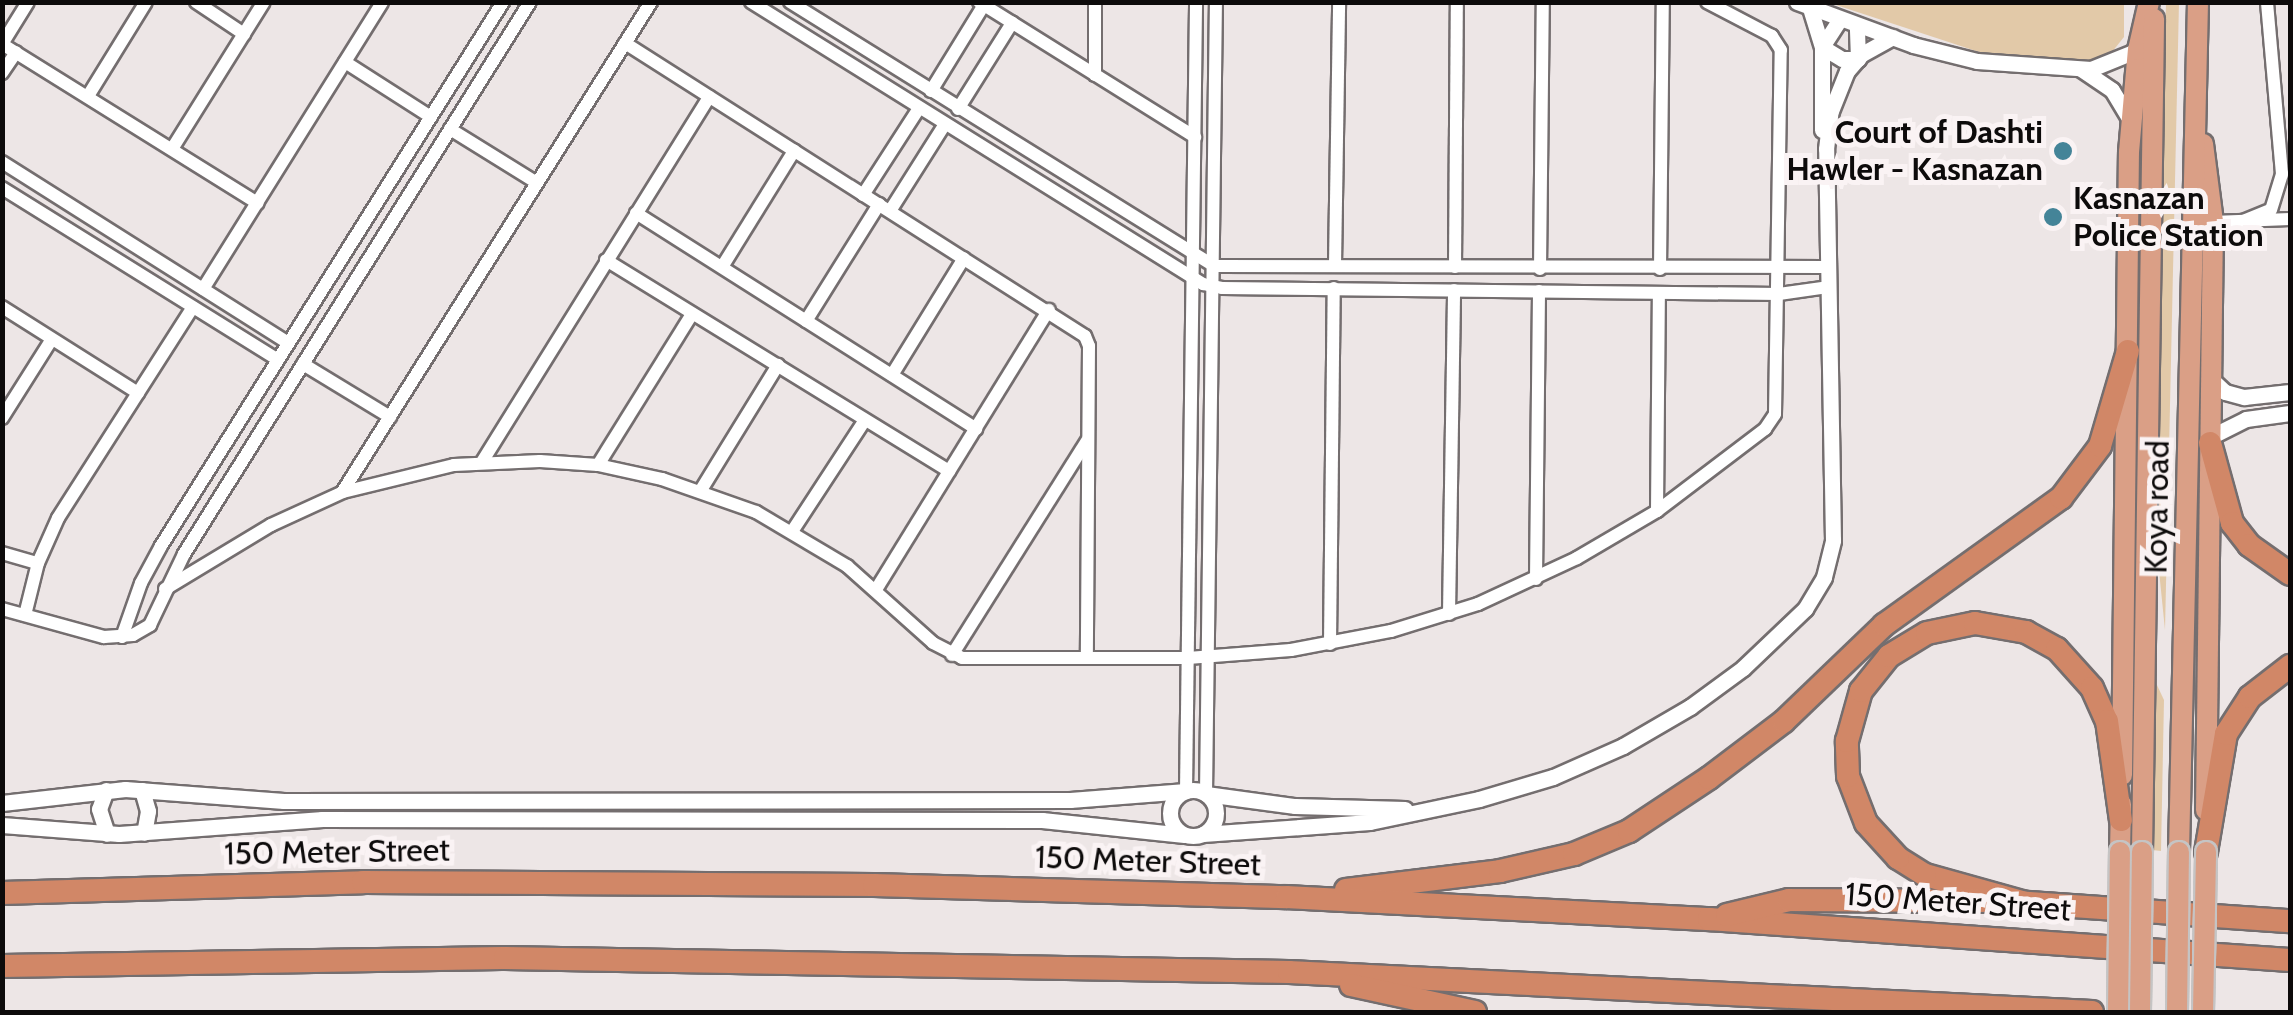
<!DOCTYPE html>
<style>
body{margin:0}
#map{position:relative;width:2293px;height:1015px;overflow:hidden;background:#ede6e6;font-family:Cabin,sans-serif}
div>[style]{position:absolute}
[style*='--x']{left:calc(var(--x)*1px);top:calc(var(--y)*1px);width:calc(var(--w)*1px);rotate:calc(var(--a)*1deg)}
.green>*{inset:0;background:#e2c9a8}
.roads{filter:drop-shadow(2px 0 #746e6f) drop-shadow(-2px 0 #746e6f) drop-shadow(0 2px #746e6f) drop-shadow(0 -2px #746e6f)}
.minor>*{height:12px;margin:-6px;padding:0 6px;transform-origin:6px;border-radius:6px;background:#fff}
.tertiary>*{height:15px;margin:-7.5px;padding:0 7.5px;transform-origin:7.5px;border-radius:7.5px;background:#fff}
.tertiary>.ring{margin:-7.5px;padding:0;box-sizing:content-box;background:none;border:15px solid #fff;border-radius:50%}
.trunk>*{height:20px;margin:-10px;padding:0 10px;transform-origin:10px;border-radius:10px;background:#da9f86}
.motorway>*{height:22px;margin:-11px;padding:0 11px;transform-origin:11px;border-radius:11px;background:#d18767}
.bridges{filter:drop-shadow(2px 0 #c5c4c4) drop-shadow(-2px 0 #c5c4c4) drop-shadow(0 2px #c5c4c4) drop-shadow(0 -2px #c5c4c4)}
.trunk-bridge>*{height:20px;margin:-10px;padding:0 10px;transform-origin:10px;border-radius:10px;background:#da9f86}
.dots>*{width:28px;height:28px;translate:-50% -50%;box-sizing:border-box;border:5px solid #faf3f4;border-radius:50%}
span{translate:-50% -50%;white-space:nowrap;text-align:center;line-height:1.15;-webkit-text-stroke:10px #faf3f4;paint-order:stroke}
.poi-label{font-size:32px;color:#0d0b0b;font-weight:700}
.right{translate:-100% -50%;text-align:right}
.left{translate:0 -50%;text-align:left}
.street-label{font-size:32px;color:#0d0b0b}
.frame{position:absolute;inset:0;border:5px solid #0d0b0b;pointer-events:none}
</style>
<div id="map">
<div class="green">
<div style="clip-path:polygon(2179px 2px,2165px 630px,2155px 531px,2166px 3px)"></div>
<div style="clip-path:polygon(1830px 3px,2124px 3px,2124px 37px,2104px 62px,1985px 54px)"></div>
<div style="clip-path:polygon(2156px 683px,2164px 700px,2161px 851px,2152px 850px)"></div>
</div>
<div class="roads">
<div class="minor">
<div style="--x:196;--y:2;--w:58;--a:33.7"></div>
<div style="--x:751;--y:2;--w:533;--a:31.96"></div>
<div style="--x:1203;--y:284;--w:19;--a:12"></div>
<div style="--x:1222;--y:288;--w:557;--a:0.62"></div>
<div style="--x:1779;--y:294;--w:49;--a:-8.1"></div>
<div style="--x:790;--y:2;--w:499;--a:31.9"></div>
<div style="--x:1214;--y:266;--w:613;--a:0.09"></div>
<div style="--x:979;--y:2;--w:255;--a:32"></div>
<div style="--x:625;--y:43;--w:545;--a:32.5"></div>
<div style="--x:1085;--y:336;--w:11;--a:68"></div>
<div style="--x:1089;--y:346;--w:312;--a:90.4"></div>
<div style="--x:2;--y:44;--w:301;--a:31.9"></div>
<div style="--x:2;--y:44;--w:49;--a:-58.2"></div>
<div style="--x:345;--y:62;--w:102;--a:32.6"></div>
<div style="--x:2;--y:73;--w:25;--a:-56"></div>
<div style="--x:1095;--y:75;--w:73;--a:-90"></div>
<div style="--x:931;--y:91;--w:101;--a:-58.4"></div>
<div style="--x:88;--y:96;--w:110;--a:-58.3"></div>
<div style="--x:958;--y:109;--w:102;--a:-57.9"></div>
<div style="--x:450;--y:129;--w:102;--a:31.8"></div>
<div style="--x:172;--y:149;--w:173;--a:-58"></div>
<div style="--x:2;--y:162;--w:338;--a:32.3"></div>
<div style="--x:2;--y:188;--w:325;--a:31.9"></div>
<div style="--x:863;--y:195;--w:103;--a:-57.2"></div>
<div style="--x:890;--y:211;--w:103;--a:-57.7"></div>
<div style="--x:636;--y:213;--w:403;--a:32.4"></div>
<div style="--x:2213;--y:222;--w:77;--a:-2.2"></div>
<div style="--x:2238;--y:223;--w:35;--a:-22"></div>
<div style="--x:2271;--y:210;--w:38;--a:-73"></div>
<div style="--x:2282;--y:174;--w:173;--a:-95"></div>
<div style="--x:606;--y:260;--w:403;--a:31.6"></div>
<div style="--x:1335;--y:265;--w:263;--a:-89.1"></div>
<div style="--x:722;--y:267;--w:137;--a:-58.2"></div>
<div style="--x:1455;--y:267;--w:265;--a:-89.6"></div>
<div style="--x:1540;--y:269;--w:267;--a:-89.4"></div>
<div style="--x:1660;--y:269;--w:267;--a:-89.4"></div>
<div style="--x:203;--y:289;--w:338;--a:-58"></div>
<div style="--x:2;--y:307;--w:161;--a:32.3"></div>
<div style="--x:806;--y:321;--w:138;--a:-58"></div>
<div style="--x:303;--y:364;--w:102;--a:31.3"></div>
<div style="--x:892;--y:375;--w:137;--a:-58.4"></div>
<div style="--x:2;--y:418;--w:93;--a:-57.7"></div>
<div style="--x:482;--y:462;--w:430;--a:-58.1"></div>
<div style="--x:598;--y:465;--w:178;--a:-58.1"></div>
<div style="--x:701;--y:490;--w:147;--a:-58.4"></div>
<div style="--x:343;--y:491;--w:578;--a:-57.79"></div>
<div style="--x:1657;--y:511;--w:218;--a:-89.5"></div>
<div style="--x:793;--y:530;--w:131;--a:-56.8"></div>
<div style="--x:2;--y:553;--w:37;--a:16"></div>
<div style="--x:1536;--y:579;--w:288;--a:-89.4"></div>
<div style="--x:877;--y:588;--w:327;--a:-58.3"></div>
<div style="--x:165;--y:589;--w:124;--a:-31.1"></div>
<div style="--x:271;--y:525;--w:79;--a:-24.6"></div>
<div style="--x:343;--y:492;--w:114;--a:-13.7"></div>
<div style="--x:454;--y:465;--w:86;--a:-2.7"></div>
<div style="--x:540;--y:461;--w:58;--a:3.9"></div>
<div style="--x:598;--y:465;--w:66;--a:12.3"></div>
<div style="--x:662;--y:479;--w:100;--a:19.3"></div>
<div style="--x:756;--y:512;--w:106;--a:30.7"></div>
<div style="--x:847;--y:566;--w:115;--a:41.8"></div>
<div style="--x:933;--y:643;--w:33;--a:27"></div>
<div style="--x:962;--y:658;--w:226;--a:0"></div>
<div style="--x:1188;--y:658;--w:103;--a:-4.4"></div>
<div style="--x:1291;--y:650;--w:102;--a:-10.8"></div>
<div style="--x:1391;--y:631;--w:91;--a:-17.2"></div>
<div style="--x:1478;--y:604;--w:109;--a:-24.9"></div>
<div style="--x:1577;--y:558;--w:93;--a:-30.4"></div>
<div style="--x:1657;--y:511;--w:136;--a:-37.2"></div>
<div style="--x:1765;--y:429;--w:18;--a:-56"></div>
<div style="--x:1775;--y:414;--w:364;--a:-89.1"></div>
<div style="--x:1781;--y:50;--w:17;--a:-123"></div>
<div style="--x:1772;--y:36;--w:73;--a:-152.4"></div>
<div style="--x:2;--y:609;--w:106;--a:15.4"></div>
<div style="--x:104;--y:637;--w:29;--a:-4"></div>
<div style="--x:133;--y:635;--w:20;--a:-30"></div>
<div style="--x:150;--y:625;--w:79;--a:-64.4"></div>
<div style="--x:184;--y:554;--w:651;--a:-57.92"></div>
<div style="--x:1449;--y:614;--w:324;--a:-89.1"></div>
<div style="--x:25;--y:615;--w:54;--a:-76"></div>
<div style="--x:38;--y:563;--w:49;--a:-66"></div>
<div style="--x:58;--y:518;--w:250;--a:-57.4"></div>
<div style="--x:122;--y:637;--w:57;--a:-70.6"></div>
<div style="--x:141;--y:583;--w:42;--a:-61.6"></div>
<div style="--x:161;--y:546;--w:643;--a:-57.84"></div>
<div style="--x:1330;--y:644;--w:356;--a:-89.4"></div>
<div style="--x:952;--y:655;--w:253;--a:-57.8"></div>
<div style="--x:1186;--y:791;--w:789;--a:-89.27"></div>
<div style="--x:1206;--y:794;--w:792;--a:-89.28"></div>
</div>
<div class="tertiary">
<div style="--x:1797;--y:2;--w:124;--a:20.3"></div>
<div style="--x:1913;--y:45;--w:66;--a:14"></div>
<div style="--x:1977;--y:61;--w:114;--a:4"></div>
<div style="--x:2091;--y:69;--w:51;--a:-22"></div>
<div style="--x:1810;--y:8;--w:41;--a:72.9"></div>
<div style="--x:1822;--y:47;--w:83;--a:90"></div>
<div style="--x:1840;--y:19;--w:33;--a:123"></div>
<div style="--x:1822;--y:47;--w:23;--a:31"></div>
<div style="--x:1842;--y:59;--w:16;--a:0"></div>
<div style="--x:1858;--y:59;--w:34;--a:-92"></div>
<div style="--x:2081;--y:69;--w:37;--a:34"></div>
<div style="--x:2112;--y:90;--w:37;--a:59"></div>
<div style="--x:2211;--y:379;--w:19;--a:43"></div>
<div style="--x:2225;--y:392;--w:20;--a:15"></div>
<div style="--x:2244;--y:397;--w:46;--a:-6.2"></div>
<div style="--x:2210;--y:437;--w:40;--a:-26.6"></div>
<div style="--x:2246;--y:419;--w:44;--a:-7.8"></div>
<div class="ring" style="left:1170px;top:790px;width:31px;height:31px"></div>
<div style="--x:106;--y:790;--w:20;--a:110"></div>
<div style="--x:99;--y:809;--w:26;--a:72"></div>
<div style="--x:142;--y:790;--w:22;--a:74"></div>
<div style="--x:148;--y:811;--w:22;--a:100"></div>
<div style="--x:1206;--y:794;--w:90;--a:7.7"></div>
<div style="--x:1295;--y:806;--w:110;--a:1.6"></div>
<div style="--x:2;--y:803;--w:124;--a:-6.5"></div>
<div style="--x:125;--y:789;--w:159;--a:4.3"></div>
<div style="--x:284;--y:801;--w:786;--a:-0.07"></div>
<div style="--x:1070;--y:800;--w:116;--a:-4.4"></div>
<div style="--x:2;--y:825;--w:117;--a:4.4"></div>
<div style="--x:119;--y:834;--w:204;--a:-4.2"></div>
<div style="--x:322;--y:819;--w:720;--a:0.08"></div>
<div style="--x:1042;--y:820;--w:143;--a:6"></div>
<div style="--x:1203;--y:834;--w:167;--a:-4.1"></div>
<div style="--x:1370;--y:822;--w:111;--a:-11.9"></div>
<div style="--x:1479;--y:799;--w:77;--a:-16.6"></div>
<div style="--x:1553;--y:777;--w:77;--a:-23.9"></div>
<div style="--x:1623;--y:746;--w:78;--a:-30.2"></div>
<div style="--x:1690;--y:707;--w:66;--a:-36.3"></div>
<div style="--x:1743;--y:668;--w:86;--a:-43.6"></div>
<div style="--x:1805;--y:609;--w:37;--a:-59"></div>
<div style="--x:1824;--y:577;--w:38;--a:-76"></div>
<div style="--x:1833;--y:540;--w:391;--a:-91"></div>
<div style="--x:1826;--y:149;--w:38;--a:-83"></div>
<div style="--x:1831;--y:111;--w:43;--a:-68.2"></div>
<div style="--x:1847;--y:71;--w:23;--a:-49"></div>
<div style="--x:1862;--y:54;--w:35;--a:-29"></div>
</div>
<div class="trunk">
<div style="--x:2203;--y:144;--w:79;--a:82.7"></div>
<div style="--x:2213;--y:222;--w:588;--a:90.68"></div>
<div style="--x:2122;--y:775;--w:623;--a:-89.36"></div>
<div style="--x:2129;--y:152;--w:102;--a:-85"></div>
<div style="--x:2138;--y:50;--w:49;--a:-77.1"></div>
<div style="--x:2120;--y:852;--w:48;--a:-88.8"></div>
<div style="--x:2142;--y:852;--w:833;--a:-89.17"></div>
<div style="--x:2179;--y:852;--w:850;--a:-88.72"></div>
</div>
<div class="motorway">
<div style="--x:2210;--y:443;--w:83;--a:74.6"></div>
<div style="--x:2232;--y:523;--w:28;--a:52"></div>
<div style="--x:2249;--y:545;--w:50;--a:35.3"></div>
<div style="--x:2206;--y:852;--w:120;--a:-80.4"></div>
<div style="--x:2226;--y:734;--w:44;--a:-57"></div>
<div style="--x:2250;--y:697;--w:51;--a:-37.8"></div>
<div style="--x:1346;--y:890;--w:155;--a:-7"></div>
<div style="--x:1500;--y:871;--w:76;--a:-12.9"></div>
<div style="--x:1574;--y:854;--w:60;--a:-22.7"></div>
<div style="--x:1629;--y:831;--w:96;--a:-33.5"></div>
<div style="--x:1709;--y:778;--w:94;--a:-37.2"></div>
<div style="--x:1784;--y:721;--w:139;--a:-43.8"></div>
<div style="--x:1884;--y:625;--w:218;--a:-35.7"></div>
<div style="--x:2061;--y:498;--w:65;--a:-53.1"></div>
<div style="--x:2100;--y:446;--w:99;--a:-73.6"></div>
<div style="--x:2;--y:893;--w:361;--a:-1.7"></div>
<div style="--x:363;--y:882;--w:511;--a:0.34"></div>
<div style="--x:874;--y:885;--w:413;--a:1.7"></div>
<div style="--x:1287;--y:897;--w:423;--a:3"></div>
<div style="--x:1709;--y:919;--w:582;--a:4.04"></div>
<div style="--x:2015;--y:902;--w:276;--a:4"></div>
<div style="--x:2026;--y:903;--w:105;--a:-164.5"></div>
<div style="--x:1925;--y:875;--w:32;--a:-148"></div>
<div style="--x:1898;--y:858;--w:47;--a:-132.4"></div>
<div style="--x:1866;--y:823;--w:50;--a:-111"></div>
<div style="--x:1848;--y:776;--w:35;--a:-92"></div>
<div style="--x:1847;--y:741;--w:52;--a:-74.4"></div>
<div style="--x:1861;--y:691;--w:45;--a:-51.3"></div>
<div style="--x:1889;--y:656;--w:44;--a:-31.2"></div>
<div style="--x:1927;--y:633;--w:49;--a:-11.8"></div>
<div style="--x:1975;--y:623;--w:52;--a:10"></div>
<div style="--x:2026;--y:632;--w:35;--a:29"></div>
<div style="--x:2057;--y:649;--w:52;--a:48.1"></div>
<div style="--x:2092;--y:688;--w:36;--a:66"></div>
<div style="--x:2107;--y:721;--w:100;--a:82"></div>
<div style="--x:1727;--y:915;--w:64;--a:-13.6"></div>
<div style="--x:1789;--y:900;--w:194;--a:0.3"></div>
<div style="--x:2;--y:966;--w:503;--a:-0.91"></div>
<div style="--x:505;--y:958;--w:784;--a:1.02"></div>
<div style="--x:1289;--y:972;--w:804;--a:2.85"></div>
<div style="--x:1351;--y:985;--w:127;--a:12.3"></div>
</div>
</div>
<div class="bridges">
<div class="trunk-bridge">
<div style="--x:2118;--y:1012;--w:160;--a:-89.3"></div>
<div style="--x:2140;--y:1012;--w:160;--a:-89.3"></div>
<div style="--x:2177;--y:1012;--w:160;--a:-89.3"></div>
<div style="--x:2203;--y:1012;--w:160;--a:-88.9"></div>
</div>
</div>
<div class="dots">
<div style="left:2063px;top:151px;background:#448498"></div>
<div style="left:2053px;top:217px;background:#448498"></div>
</div>
<div class="poi-label">
<span class="right" style="left:2043px;top:151px">Court of Dashti<br>Hawler - Kasnazan</span>
<span class="left" style="left:2073px;top:217px">Kasnazan<br>Police Station</span>
</div>
<div class="street-label">
<span style="left:2157px;top:507px;rotate:-89deg">Koya road</span>
<span style="left:337px;top:852px;rotate:-1deg">150 Meter Street</span>
<span style="left:1148px;top:861px;rotate:2deg">150 Meter Street</span>
<span style="left:1958px;top:902px;rotate:4deg">150 Meter Street</span>
</div>
<div class="frame"></div>
</div>
